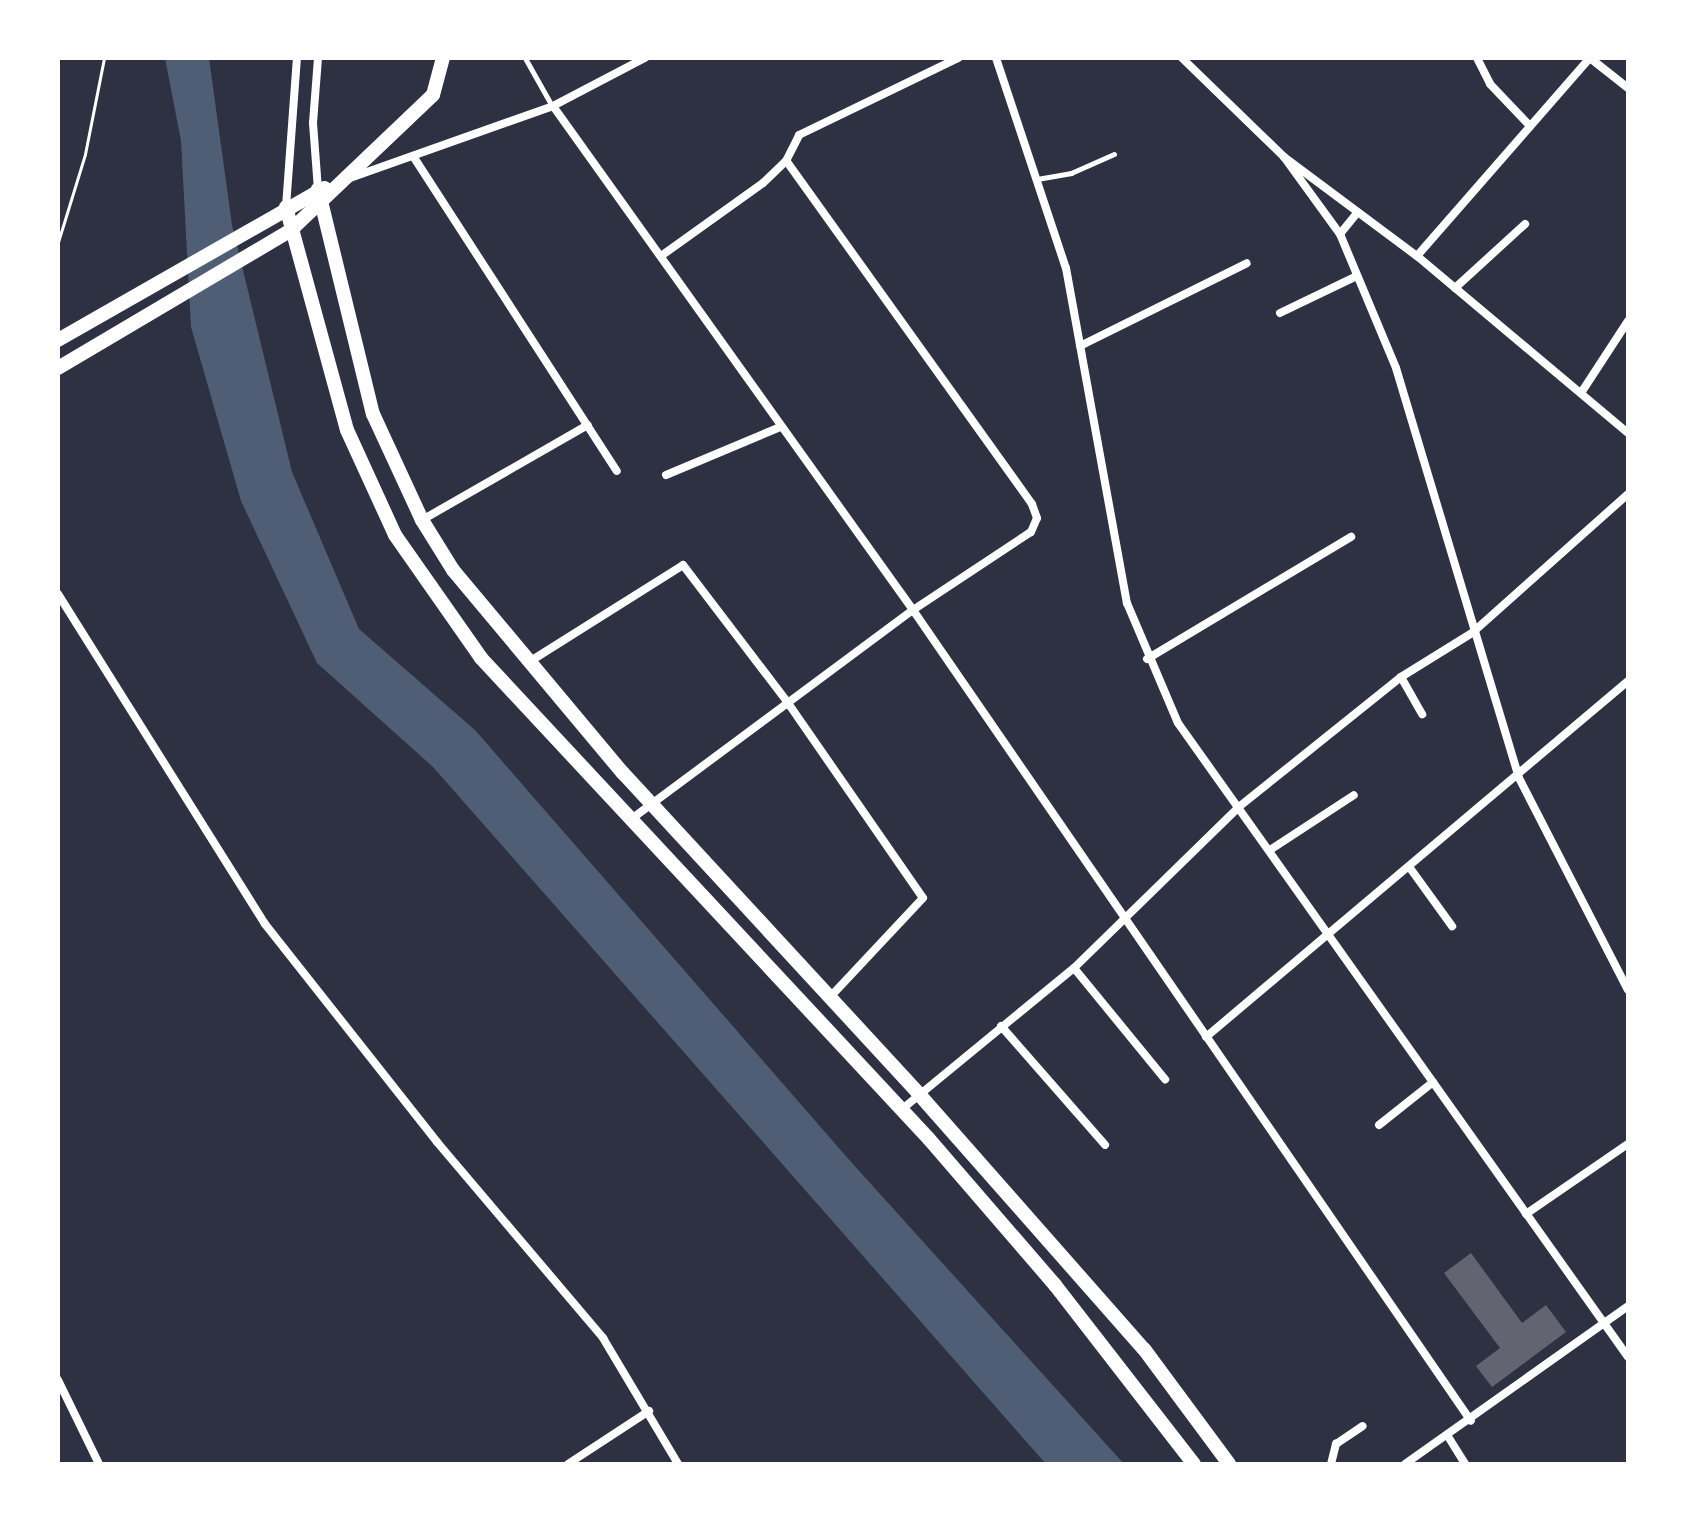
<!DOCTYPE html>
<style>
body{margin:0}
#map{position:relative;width:1686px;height:1522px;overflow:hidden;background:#2d3142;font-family:"Noto Sans",sans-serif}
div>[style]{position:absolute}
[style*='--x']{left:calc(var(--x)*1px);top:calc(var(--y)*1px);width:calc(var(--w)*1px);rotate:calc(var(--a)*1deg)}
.water>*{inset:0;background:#4f5d75}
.building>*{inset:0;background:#626471}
.path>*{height:3px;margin:-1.5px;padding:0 1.5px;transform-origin:1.5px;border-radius:1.5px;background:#fff}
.service>*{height:5px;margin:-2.5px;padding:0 2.5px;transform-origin:2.5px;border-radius:2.5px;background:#fff}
.minor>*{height:8px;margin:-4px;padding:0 4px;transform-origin:4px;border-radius:4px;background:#fff}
.tertiary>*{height:14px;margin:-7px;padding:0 7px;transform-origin:7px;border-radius:7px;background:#fff}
span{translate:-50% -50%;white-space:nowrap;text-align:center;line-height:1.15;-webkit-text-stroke:8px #fff;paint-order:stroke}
.frame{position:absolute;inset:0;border:60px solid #fff;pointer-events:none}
</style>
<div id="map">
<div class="water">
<div style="clip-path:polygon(165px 58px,209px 58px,232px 225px,292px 472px,359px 629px,475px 730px,852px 1163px,1124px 1464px,1046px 1464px,433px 767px,317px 663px,241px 501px,191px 327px,181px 141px)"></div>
</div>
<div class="building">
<div style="clip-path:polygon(1471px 1253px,1522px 1323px,1546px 1305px,1566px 1332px,1492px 1387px,1476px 1366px,1500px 1348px,1444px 1273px)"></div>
</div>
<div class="path">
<div style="--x:58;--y:242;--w:92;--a:-72.9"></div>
<div style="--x:85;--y:154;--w:98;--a:-78.8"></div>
</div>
<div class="service">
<div style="--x:525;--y:58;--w:55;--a:60.6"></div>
<div style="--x:1037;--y:179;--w:35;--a:-10"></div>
<div style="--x:1071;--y:173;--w:47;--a:-23.8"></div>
</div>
<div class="minor">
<div style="--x:318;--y:58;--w:65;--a:94.4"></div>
<div style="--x:313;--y:123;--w:66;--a:85.7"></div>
<div style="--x:996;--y:58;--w:221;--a:71.6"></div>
<div style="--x:1066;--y:268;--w:341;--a:79.7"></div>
<div style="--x:1127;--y:603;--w:130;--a:67"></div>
<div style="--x:1178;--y:723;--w:777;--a:54.63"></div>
<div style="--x:1182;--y:58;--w:142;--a:44.1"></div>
<div style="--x:1284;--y:157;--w:166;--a:36.7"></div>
<div style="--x:1417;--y:256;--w:275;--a:40"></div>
<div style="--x:1477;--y:58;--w:29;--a:63"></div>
<div style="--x:1490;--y:84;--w:58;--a:46.4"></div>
<div style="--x:553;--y:106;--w:619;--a:54.46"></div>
<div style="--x:913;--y:610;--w:984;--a:55.47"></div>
<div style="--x:413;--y:156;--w:375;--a:57.1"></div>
<div style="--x:1284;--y:157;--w:95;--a:54"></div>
<div style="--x:1340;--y:234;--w:145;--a:67.3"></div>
<div style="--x:1396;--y:368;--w:428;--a:73.3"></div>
<div style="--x:1519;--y:778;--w:238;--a:62.8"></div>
<div style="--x:350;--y:178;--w:215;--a:-19.5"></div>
<div style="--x:553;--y:106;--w:104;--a:-27.6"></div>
<div style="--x:286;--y:207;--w:149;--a:-85.8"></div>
<div style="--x:1340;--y:234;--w:28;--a:-51"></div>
<div style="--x:661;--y:256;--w:125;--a:-35.6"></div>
<div style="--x:763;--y:183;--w:32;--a:-44"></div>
<div style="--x:786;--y:161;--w:29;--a:-63"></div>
<div style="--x:799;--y:135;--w:177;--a:-25.8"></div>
<div style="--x:1417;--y:256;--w:263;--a:-48.9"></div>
<div style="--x:1590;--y:58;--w:48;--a:38.3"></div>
<div style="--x:1455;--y:288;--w:95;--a:-42.4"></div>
<div style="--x:1280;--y:313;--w:85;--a:-25.7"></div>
<div style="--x:1080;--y:346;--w:186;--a:-26.4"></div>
<div style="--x:1581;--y:393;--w:86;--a:-56.9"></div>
<div style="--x:666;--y:475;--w:124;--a:-22.8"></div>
<div style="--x:422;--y:520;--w:191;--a:-29.8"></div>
<div style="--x:58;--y:594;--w:390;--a:57.9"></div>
<div style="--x:265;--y:924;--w:278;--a:51.7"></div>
<div style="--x:437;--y:1142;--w:257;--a:49.7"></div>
<div style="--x:603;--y:1338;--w:147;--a:59.2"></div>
<div style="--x:1147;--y:659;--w:238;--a:-30.9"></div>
<div style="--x:529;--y:662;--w:182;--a:-32.2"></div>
<div style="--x:683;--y:565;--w:173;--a:52.7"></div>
<div style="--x:788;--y:703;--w:237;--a:55.3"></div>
<div style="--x:923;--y:898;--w:136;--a:133.2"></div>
<div style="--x:1401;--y:677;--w:43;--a:60.4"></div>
<div style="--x:630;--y:820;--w:352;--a:-36.6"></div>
<div style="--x:913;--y:610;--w:141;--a:-33.5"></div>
<div style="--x:1031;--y:532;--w:15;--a:-67"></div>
<div style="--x:1037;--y:518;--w:15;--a:-110"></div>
<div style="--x:1032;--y:504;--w:422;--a:-125.6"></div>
<div style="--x:1270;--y:850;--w:100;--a:-33.2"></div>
<div style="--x:1410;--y:868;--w:72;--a:54.1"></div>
<div style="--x:1074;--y:968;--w:144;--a:50.7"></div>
<div style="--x:1001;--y:1026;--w:158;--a:48.8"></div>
<div style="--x:1206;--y:1037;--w:552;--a:-40.15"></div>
<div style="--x:901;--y:1110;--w:224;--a:-39.4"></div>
<div style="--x:1074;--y:968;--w:232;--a:-44.3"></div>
<div style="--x:1240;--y:806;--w:206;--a:-38.7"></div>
<div style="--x:1401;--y:677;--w:84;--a:-31.8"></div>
<div style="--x:1472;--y:633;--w:209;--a:-41.7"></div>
<div style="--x:1379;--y:1125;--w:69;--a:-38.5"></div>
<div style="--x:1526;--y:1214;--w:124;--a:-34.5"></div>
<div style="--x:58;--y:1380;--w:93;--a:64"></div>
<div style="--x:1449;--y:1438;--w:31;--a:58"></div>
<div style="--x:568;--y:1464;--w:97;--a:-33.2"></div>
<div style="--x:1331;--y:1464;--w:21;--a:-76"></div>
<div style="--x:1336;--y:1444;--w:32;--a:-34"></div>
<div style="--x:1405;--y:1464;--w:273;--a:-35.3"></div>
</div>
<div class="tertiary">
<div style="--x:318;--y:189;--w:232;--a:76.3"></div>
<div style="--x:373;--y:414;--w:117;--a:65.2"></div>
<div style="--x:422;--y:520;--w:59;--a:58.2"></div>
<div style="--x:453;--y:570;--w:265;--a:50.1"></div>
<div style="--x:623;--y:773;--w:435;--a:47.3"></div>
<div style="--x:918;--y:1093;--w:341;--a:48.6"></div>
<div style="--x:1144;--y:1349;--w:143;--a:53.5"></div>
<div style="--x:286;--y:207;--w:231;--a:74.7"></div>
<div style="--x:347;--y:430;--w:115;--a:65.4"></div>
<div style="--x:395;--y:535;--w:150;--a:55"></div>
<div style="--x:481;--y:658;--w:657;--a:47.03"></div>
<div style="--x:929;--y:1139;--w:193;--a:49.2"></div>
<div style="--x:1055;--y:1285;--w:227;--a:52.2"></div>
<div style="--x:58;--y:340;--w:307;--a:-29.7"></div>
<div style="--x:58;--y:368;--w:271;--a:-30.6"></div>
<div style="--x:291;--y:230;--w:196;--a:-43.6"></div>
<div style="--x:433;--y:95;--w:38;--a:-75"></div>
</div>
<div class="frame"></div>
</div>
